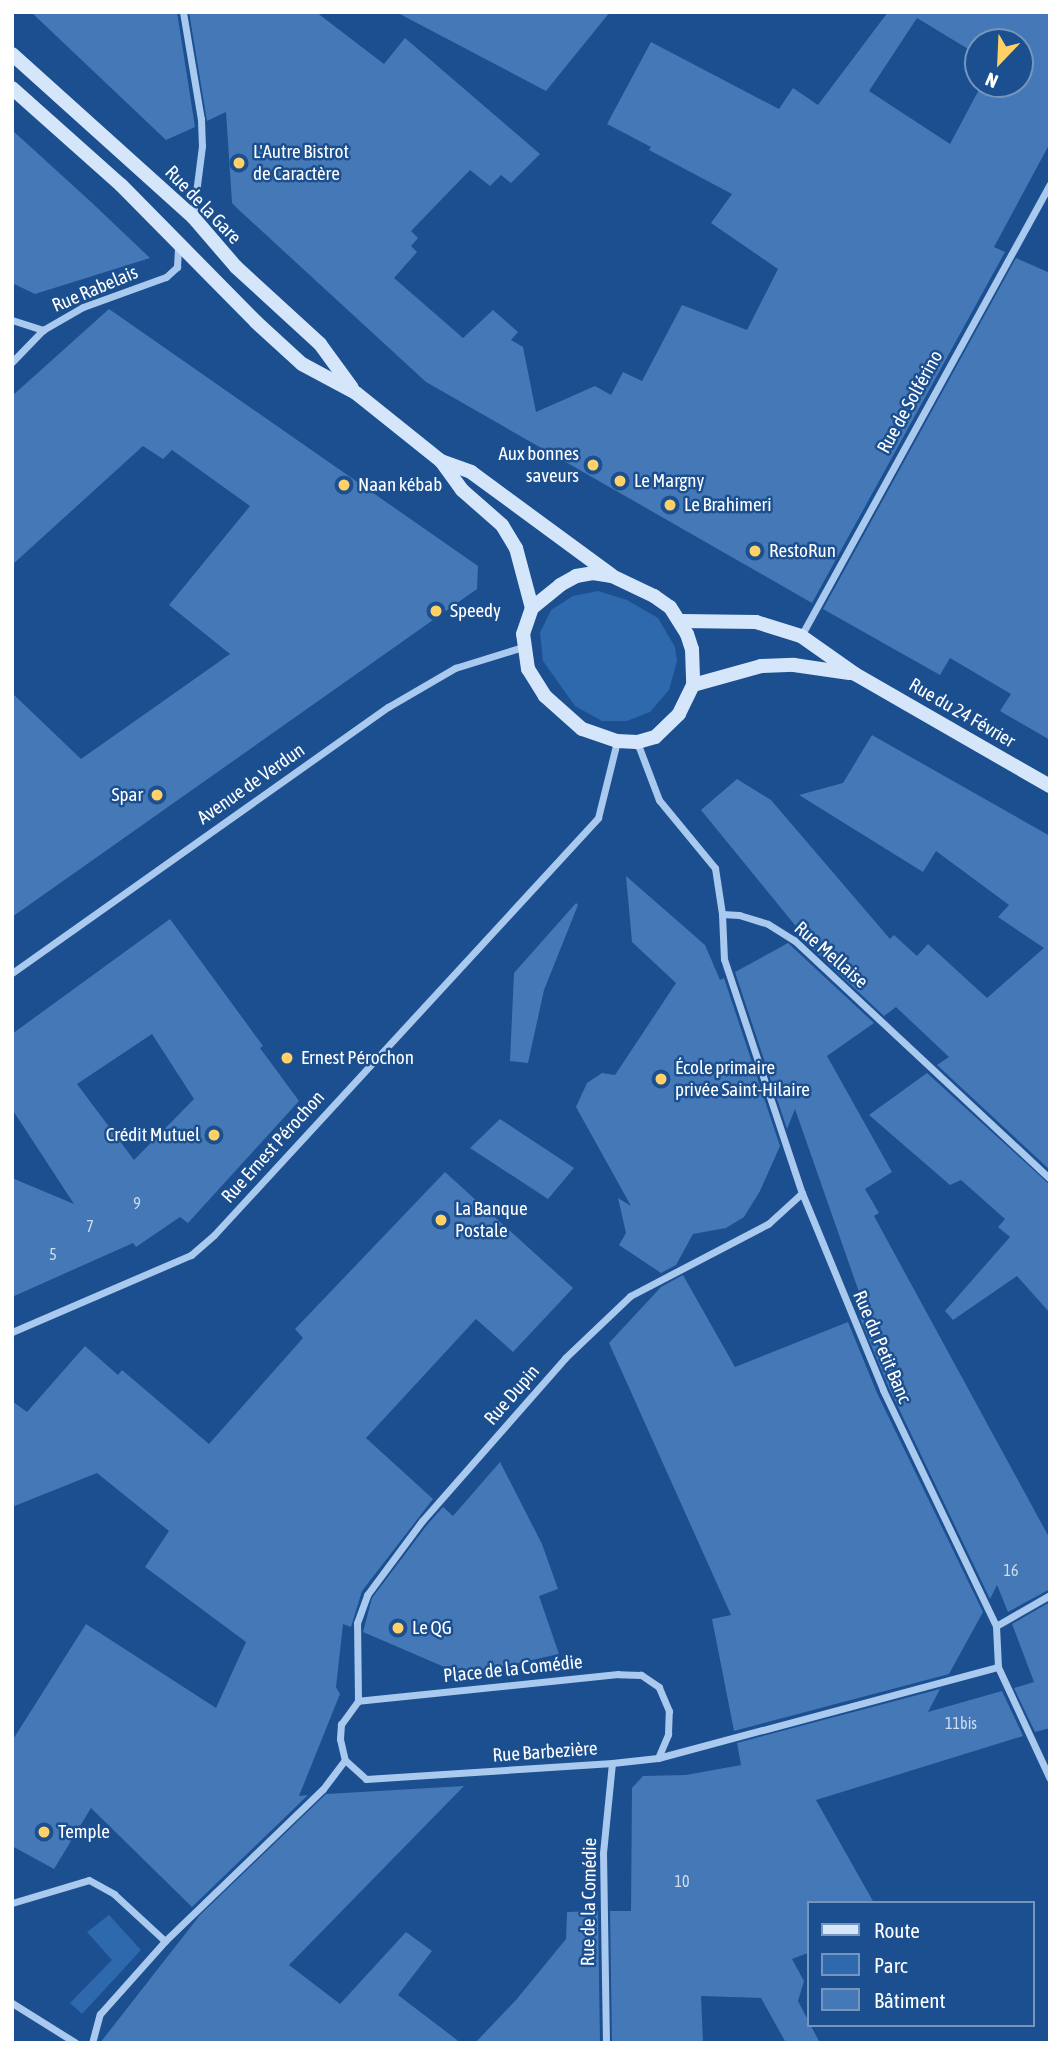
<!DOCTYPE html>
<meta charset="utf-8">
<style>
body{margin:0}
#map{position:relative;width:1062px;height:2055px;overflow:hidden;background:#1b4f8f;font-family:"Asap Condensed",sans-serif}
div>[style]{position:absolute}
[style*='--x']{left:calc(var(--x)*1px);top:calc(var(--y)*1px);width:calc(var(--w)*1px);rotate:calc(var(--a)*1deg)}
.green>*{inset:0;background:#2e69ad}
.building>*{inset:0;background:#4478b7}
.street>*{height:7px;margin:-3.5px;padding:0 3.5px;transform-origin:3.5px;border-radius:3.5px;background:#a9c9ee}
.secondary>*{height:14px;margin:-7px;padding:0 7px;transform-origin:7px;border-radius:7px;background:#d6e6fa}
.dots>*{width:19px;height:19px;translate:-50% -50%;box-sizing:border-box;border:4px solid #1b4f8f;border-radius:50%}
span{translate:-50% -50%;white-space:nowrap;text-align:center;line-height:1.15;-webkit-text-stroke:5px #1b4f8f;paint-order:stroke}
.number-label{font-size:16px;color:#d0dded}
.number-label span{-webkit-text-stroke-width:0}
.poi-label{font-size:19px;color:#fff}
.left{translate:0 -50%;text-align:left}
.right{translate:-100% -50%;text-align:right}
.street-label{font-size:19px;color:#fff}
.frame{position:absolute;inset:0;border:14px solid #fff;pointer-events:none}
.legend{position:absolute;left:807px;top:1901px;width:228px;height:126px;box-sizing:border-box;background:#1b4f8f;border:2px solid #7695bc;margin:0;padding:9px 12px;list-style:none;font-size:21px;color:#fff}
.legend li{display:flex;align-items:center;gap:14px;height:35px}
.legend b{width:35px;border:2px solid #7695bc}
.north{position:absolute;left:964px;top:28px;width:70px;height:70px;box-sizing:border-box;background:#1b4f8f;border:2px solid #7695bc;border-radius:50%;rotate:203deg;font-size:19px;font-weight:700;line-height:28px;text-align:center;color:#fff}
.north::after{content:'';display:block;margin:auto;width:24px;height:32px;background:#ffd166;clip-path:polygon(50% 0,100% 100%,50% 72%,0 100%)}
</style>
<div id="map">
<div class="green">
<div style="clip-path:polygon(598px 591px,627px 600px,658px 618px,675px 647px,677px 661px,669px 690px,650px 712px,627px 721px,602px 721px,575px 706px,543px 661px,540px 633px,551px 610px,573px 596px)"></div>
<div style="clip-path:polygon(109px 1915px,141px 1950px,82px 2014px,70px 2003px,112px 1960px,87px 1932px)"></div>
</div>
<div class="building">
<div style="clip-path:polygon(31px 12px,177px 12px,195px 127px,166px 140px)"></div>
<div style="clip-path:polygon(evenodd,189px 12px,316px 12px,384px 64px,405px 38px,540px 154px,511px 183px,501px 175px,490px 186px,470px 170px,411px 231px,418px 238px,411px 246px,417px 252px,394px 278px,463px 338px,493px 310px,518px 332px,511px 340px,523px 347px,536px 412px,595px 386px,611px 395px,623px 372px,642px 381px,682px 305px,747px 330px,778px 269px,711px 223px,732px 194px,649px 150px,651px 147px,607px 124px,651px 42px,779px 109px,793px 88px,818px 105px,888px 12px,1050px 12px,1050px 143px,994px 247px,1005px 252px,812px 603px,426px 382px,239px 210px,232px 203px,226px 112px,207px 121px,189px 12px,917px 18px,978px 55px,978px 42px,1020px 42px,1020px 84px,982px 84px,950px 144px,869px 91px,917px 18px)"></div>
<div style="clip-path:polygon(396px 12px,610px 12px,546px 91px)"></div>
<div style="clip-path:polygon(12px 130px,90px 201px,150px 258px,35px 294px,12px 283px)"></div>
<div style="clip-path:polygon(1016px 258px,1050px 273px,1050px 740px,1000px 711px,1011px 694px,950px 658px,940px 675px,823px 609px)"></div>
<div style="clip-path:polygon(109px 309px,478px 566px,477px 589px,12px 917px,12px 693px,81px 759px,230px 654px,169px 605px,250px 506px,172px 450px,163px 459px,143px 446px,12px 565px,12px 396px)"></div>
<div style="clip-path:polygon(872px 735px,1050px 836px,1050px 1170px,937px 1065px,949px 1057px,896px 1007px,884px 1016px,800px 937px,803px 935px,701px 810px,737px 779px,771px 800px,890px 939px,894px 935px,917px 956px,928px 944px,987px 998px,1044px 948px,998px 917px,1009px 905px,936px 851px,923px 872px,799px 795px,843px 783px)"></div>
<div style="clip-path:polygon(626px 876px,705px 945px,720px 980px,724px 978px,780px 1146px,760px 1191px,744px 1217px,726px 1228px,693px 1234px,676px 1265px,661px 1273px,619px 1245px,626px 1233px,618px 1198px,631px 1206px,576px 1107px,587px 1083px,602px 1073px,615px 1075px,676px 983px,632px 942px)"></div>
<div style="clip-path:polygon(576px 903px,578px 905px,544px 990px,528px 1063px,510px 1061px,514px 973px)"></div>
<div style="clip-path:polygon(evenodd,170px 919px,263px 1046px,260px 1048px,299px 1101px,188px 1223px,180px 1217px,136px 1247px,133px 1243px,12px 1297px,12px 1178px,74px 1204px,12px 1109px,12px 1034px,170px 919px,152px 1034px,194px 1099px,134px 1160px,77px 1084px,152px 1034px)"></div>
<div style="clip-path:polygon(788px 943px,874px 1023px,827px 1056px,892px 1172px,865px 1189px,879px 1213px,874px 1216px,1050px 1539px,1050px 1589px,1008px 1612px,997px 1585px,990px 1599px,889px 1388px,860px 1318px,867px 1315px,795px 1109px,787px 1129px,735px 972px)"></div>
<div style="clip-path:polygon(927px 1073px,1050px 1185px,1050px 1313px,1017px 1276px,953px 1320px,945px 1311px,1010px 1237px,998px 1227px,1005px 1219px,961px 1180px,950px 1185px,869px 1115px)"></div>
<div style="clip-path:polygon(500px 1119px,574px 1168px,548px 1199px,470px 1148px)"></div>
<div style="clip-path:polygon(445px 1172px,573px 1288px,513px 1352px,476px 1319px,366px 1438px,433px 1499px,362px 1591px,351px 1627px,343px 1624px,336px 1687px,340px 1694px,299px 1796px,308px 1795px,192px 1907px,91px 1808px,54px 1869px,12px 1846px,12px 1741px,86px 1624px,216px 1708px,246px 1642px,145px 1567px,169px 1531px,97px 1473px,12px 1507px,12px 1401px,27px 1412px,85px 1346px,118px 1375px,122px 1370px,209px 1444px,303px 1338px,295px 1329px)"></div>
<div style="clip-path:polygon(683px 1275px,735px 1367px,848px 1322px,877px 1393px,983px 1612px,949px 1674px,734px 1731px,712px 1619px,731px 1615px,609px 1343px,661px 1287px)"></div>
<div style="clip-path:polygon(500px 1462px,542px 1544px,558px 1589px,539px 1596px,559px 1654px,463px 1675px,363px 1632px,372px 1598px,427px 1525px,443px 1507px,453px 1516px)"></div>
<div style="clip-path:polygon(1050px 1602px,1050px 1728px,1035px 1732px,1014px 1688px,1034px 1682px,1012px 1624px)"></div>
<div style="clip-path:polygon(940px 1689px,928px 1712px,1002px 1691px,1023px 1736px,816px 1800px,874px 1903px,808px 1903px,808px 1953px,792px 1959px,804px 1981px,798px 2001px,820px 2043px,786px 2043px,761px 1998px,701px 1996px,703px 2043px,612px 2043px,610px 1911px,631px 1911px,632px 1788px,643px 1776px,686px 1775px,741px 1765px,737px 1743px)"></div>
<div style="clip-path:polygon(464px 1786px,289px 1965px,340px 2004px,406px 1932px,432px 1951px,398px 1995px,461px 2043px,100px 2043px,200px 1915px,326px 1794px)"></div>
<div style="clip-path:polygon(598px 1911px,600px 2043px,475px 2043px,516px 2000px,566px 1939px,567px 1912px)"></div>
</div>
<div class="street">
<div style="--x:183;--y:12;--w:109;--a:80.5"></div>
<div style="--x:201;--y:119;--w:27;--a:88"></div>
<div style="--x:202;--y:146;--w:71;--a:97.3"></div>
<div style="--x:12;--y:320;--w:33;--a:18"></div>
<div style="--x:12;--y:362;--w:45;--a:-45.9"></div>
<div style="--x:43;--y:330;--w:46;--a:-29.9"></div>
<div style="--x:83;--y:307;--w:88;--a:-19.9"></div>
<div style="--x:166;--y:277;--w:15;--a:-42"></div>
<div style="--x:177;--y:267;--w:22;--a:-87"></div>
<div style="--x:801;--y:636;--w:516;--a:-61.15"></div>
<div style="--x:637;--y:742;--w:62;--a:69.2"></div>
<div style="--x:659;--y:800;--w:88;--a:50.5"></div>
<div style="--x:715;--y:868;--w:47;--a:81.3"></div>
<div style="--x:722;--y:914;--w:45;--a:87.5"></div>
<div style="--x:724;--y:959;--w:247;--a:71.6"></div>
<div style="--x:802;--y:1193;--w:213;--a:67.6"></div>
<div style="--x:883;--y:1390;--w:262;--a:64.4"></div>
<div style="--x:996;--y:1626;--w:41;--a:87.2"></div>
<div style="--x:998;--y:1667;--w:123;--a:65.1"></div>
<div style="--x:722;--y:914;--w:17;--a:3"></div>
<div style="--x:739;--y:915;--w:30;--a:17"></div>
<div style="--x:768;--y:924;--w:31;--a:32"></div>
<div style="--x:794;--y:940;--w:350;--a:43"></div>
<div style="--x:12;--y:973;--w:461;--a:-35.3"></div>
<div style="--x:388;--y:707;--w:78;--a:-30.2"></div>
<div style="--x:455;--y:668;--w:71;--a:-17.2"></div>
<div style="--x:12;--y:1332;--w:195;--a:-23.3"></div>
<div style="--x:191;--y:1255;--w:30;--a:-41"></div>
<div style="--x:214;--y:1235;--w:567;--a:-47.36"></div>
<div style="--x:598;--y:818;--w:79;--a:-76.1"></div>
<div style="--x:996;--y:1626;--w:62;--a:-29.9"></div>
<div style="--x:358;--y:1701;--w:78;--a:-90.7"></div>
<div style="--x:357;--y:1623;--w:30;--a:-70"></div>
<div style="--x:367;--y:1595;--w:92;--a:-53.4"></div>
<div style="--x:422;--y:1521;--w:217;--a:-48.7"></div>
<div style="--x:565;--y:1358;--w:90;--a:-43.6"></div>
<div style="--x:630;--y:1296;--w:156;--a:-27.6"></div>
<div style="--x:768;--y:1224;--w:46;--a:-42.4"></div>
<div style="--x:658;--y:1758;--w:26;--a:-67"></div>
<div style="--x:668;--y:1734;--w:23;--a:-88"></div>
<div style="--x:669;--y:1711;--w:26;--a:-113"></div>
<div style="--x:659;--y:1687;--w:22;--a:-146"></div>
<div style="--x:641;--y:1675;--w:23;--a:-178"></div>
<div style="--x:618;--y:1674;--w:261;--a:174.1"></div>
<div style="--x:358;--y:1701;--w:29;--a:126"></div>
<div style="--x:341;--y:1724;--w:15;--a:94"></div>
<div style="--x:340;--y:1739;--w:22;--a:77"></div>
<div style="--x:345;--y:1760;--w:28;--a:42"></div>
<div style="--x:366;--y:1779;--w:247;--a:-3.7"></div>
<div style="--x:612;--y:1763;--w:46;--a:-6.2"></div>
<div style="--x:658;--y:1758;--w:352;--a:-15"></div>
<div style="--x:12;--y:1903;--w:80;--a:-16.6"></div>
<div style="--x:89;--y:1880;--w:29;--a:29"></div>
<div style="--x:114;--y:1894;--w:69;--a:42.7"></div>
<div style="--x:12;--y:2003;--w:75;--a:32"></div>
<div style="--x:92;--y:2043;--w:30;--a:-75"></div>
<div style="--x:100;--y:2014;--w:98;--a:-48.3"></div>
<div style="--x:165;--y:1941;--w:219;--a:-43.9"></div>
<div style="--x:323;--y:1789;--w:36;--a:-53"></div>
<div style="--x:606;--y:2043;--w:190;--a:-90.9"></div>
<div style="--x:603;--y:1853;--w:90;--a:-84.3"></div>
</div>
<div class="secondary">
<div style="--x:12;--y:54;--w:244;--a:42"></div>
<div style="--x:193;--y:217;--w:66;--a:49.3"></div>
<div style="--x:236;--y:267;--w:114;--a:42.5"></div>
<div style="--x:320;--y:344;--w:54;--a:54"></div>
<div style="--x:12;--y:88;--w:146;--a:41.7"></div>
<div style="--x:121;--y:185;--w:192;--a:45.4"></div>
<div style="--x:256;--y:322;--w:62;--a:42.4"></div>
<div style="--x:302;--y:364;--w:61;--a:28.2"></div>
<div style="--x:356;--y:393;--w:109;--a:38.7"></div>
<div style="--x:441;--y:461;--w:36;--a:54"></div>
<div style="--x:462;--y:490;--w:53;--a:41.2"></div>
<div style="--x:502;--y:525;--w:27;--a:59"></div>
<div style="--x:516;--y:548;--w:62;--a:75.1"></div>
<div style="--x:441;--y:461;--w:32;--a:20"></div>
<div style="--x:471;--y:472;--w:174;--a:36.3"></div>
<div style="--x:593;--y:573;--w:19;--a:9"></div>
<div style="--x:612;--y:576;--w:47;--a:25.5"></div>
<div style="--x:654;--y:596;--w:19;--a:35"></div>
<div style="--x:670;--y:607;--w:32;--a:58"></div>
<div style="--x:687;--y:634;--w:16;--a:72"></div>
<div style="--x:692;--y:649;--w:36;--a:88"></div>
<div style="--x:693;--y:685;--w:32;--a:116"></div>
<div style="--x:679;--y:714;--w:33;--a:136"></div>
<div style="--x:655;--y:737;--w:19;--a:164"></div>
<div style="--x:637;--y:742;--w:20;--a:-177"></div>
<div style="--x:617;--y:741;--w:37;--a:-161"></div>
<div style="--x:582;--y:729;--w:50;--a:-138.3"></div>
<div style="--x:545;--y:696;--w:32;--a:-122"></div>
<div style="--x:528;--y:669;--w:35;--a:-98"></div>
<div style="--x:523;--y:634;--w:28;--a:-71"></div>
<div style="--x:532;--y:608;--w:36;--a:-39"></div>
<div style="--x:560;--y:585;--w:18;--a:-29"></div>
<div style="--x:576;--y:576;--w:17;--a:-10"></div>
<div style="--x:681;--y:621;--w:75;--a:0.8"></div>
<div style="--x:756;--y:622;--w:47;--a:17.3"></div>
<div style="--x:801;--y:636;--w:66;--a:35.1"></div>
<div style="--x:855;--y:674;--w:225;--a:29.9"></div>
<div style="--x:693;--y:685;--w:71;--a:-15.6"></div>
<div style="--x:761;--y:666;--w:33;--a:-2"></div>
<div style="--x:794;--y:665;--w:56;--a:8.3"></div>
</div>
<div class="dots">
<div style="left:239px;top:163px;background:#ffd166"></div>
<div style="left:593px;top:465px;background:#ffd166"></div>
<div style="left:620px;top:481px;background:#ffd166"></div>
<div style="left:344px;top:485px;background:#ffd166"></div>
<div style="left:670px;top:505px;background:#ffd166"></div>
<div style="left:755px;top:551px;background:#ffd166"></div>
<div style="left:436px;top:611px;background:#ffd166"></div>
<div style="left:157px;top:795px;background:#ffd166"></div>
<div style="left:287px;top:1058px;background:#ffd166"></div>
<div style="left:661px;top:1079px;background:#ffd166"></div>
<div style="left:214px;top:1135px;background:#ffd166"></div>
<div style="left:441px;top:1220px;background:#ffd166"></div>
<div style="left:398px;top:1628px;background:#ffd166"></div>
<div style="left:44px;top:1832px;background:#ffd166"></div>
</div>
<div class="number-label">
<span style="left:137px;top:1203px">9</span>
<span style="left:90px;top:1226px">7</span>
<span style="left:53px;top:1254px">5</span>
<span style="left:1011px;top:1570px">16</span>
<span style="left:961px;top:1723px">11bis</span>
<span style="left:682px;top:1881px">10</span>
</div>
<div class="poi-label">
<span class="left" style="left:253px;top:163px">L'Autre Bistrot<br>de Caractère</span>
<span class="right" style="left:579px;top:465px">Aux bonnes<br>saveurs</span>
<span class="left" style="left:634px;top:481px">Le Margny</span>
<span class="left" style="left:358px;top:485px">Naan kébab</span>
<span class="left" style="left:684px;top:505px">Le Brahimeri</span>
<span class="left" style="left:769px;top:551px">RestoRun</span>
<span class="left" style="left:450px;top:611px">Speedy</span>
<span class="right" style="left:143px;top:795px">Spar</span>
<span class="left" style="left:301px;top:1058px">Ernest Pérochon</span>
<span class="left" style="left:675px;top:1079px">École primaire<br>privée Saint-Hilaire</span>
<span class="right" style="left:200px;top:1135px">Crédit Mutuel</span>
<span class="left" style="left:455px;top:1220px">La Banque<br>Postale</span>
<span class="left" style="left:412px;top:1628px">Le QG</span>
<span class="left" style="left:58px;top:1832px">Temple</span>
</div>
<div class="street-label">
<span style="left:203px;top:205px;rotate:46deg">Rue de la Gare</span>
<span style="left:95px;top:289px;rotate:-23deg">Rue Rabelais</span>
<span style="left:910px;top:402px;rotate:-61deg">Rue de Solférino</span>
<span style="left:962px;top:713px;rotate:30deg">Rue du 24 Février</span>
<span style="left:251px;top:784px;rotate:-35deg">Avenue de Verdun</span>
<span style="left:831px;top:955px;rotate:41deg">Rue Mellaise</span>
<span style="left:273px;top:1147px;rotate:-48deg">Rue Ernest Pérochon</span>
<span style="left:882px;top:1347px;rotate:67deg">Rue du Petit Banc</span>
<span style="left:512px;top:1395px;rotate:-49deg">Rue Dupin</span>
<span style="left:513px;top:1669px;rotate:-6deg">Place de la Comédie</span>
<span style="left:545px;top:1752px;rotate:-4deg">Rue Barbezière</span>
<span style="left:589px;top:1902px;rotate:-89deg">Rue de la Comédie</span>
</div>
<div class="frame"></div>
<ul class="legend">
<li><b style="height:9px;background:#d6e6fa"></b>Route</li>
<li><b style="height:19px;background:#2e69ad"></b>Parc</li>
<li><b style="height:19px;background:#4478b7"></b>Bâtiment</li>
</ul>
<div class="north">N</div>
</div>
